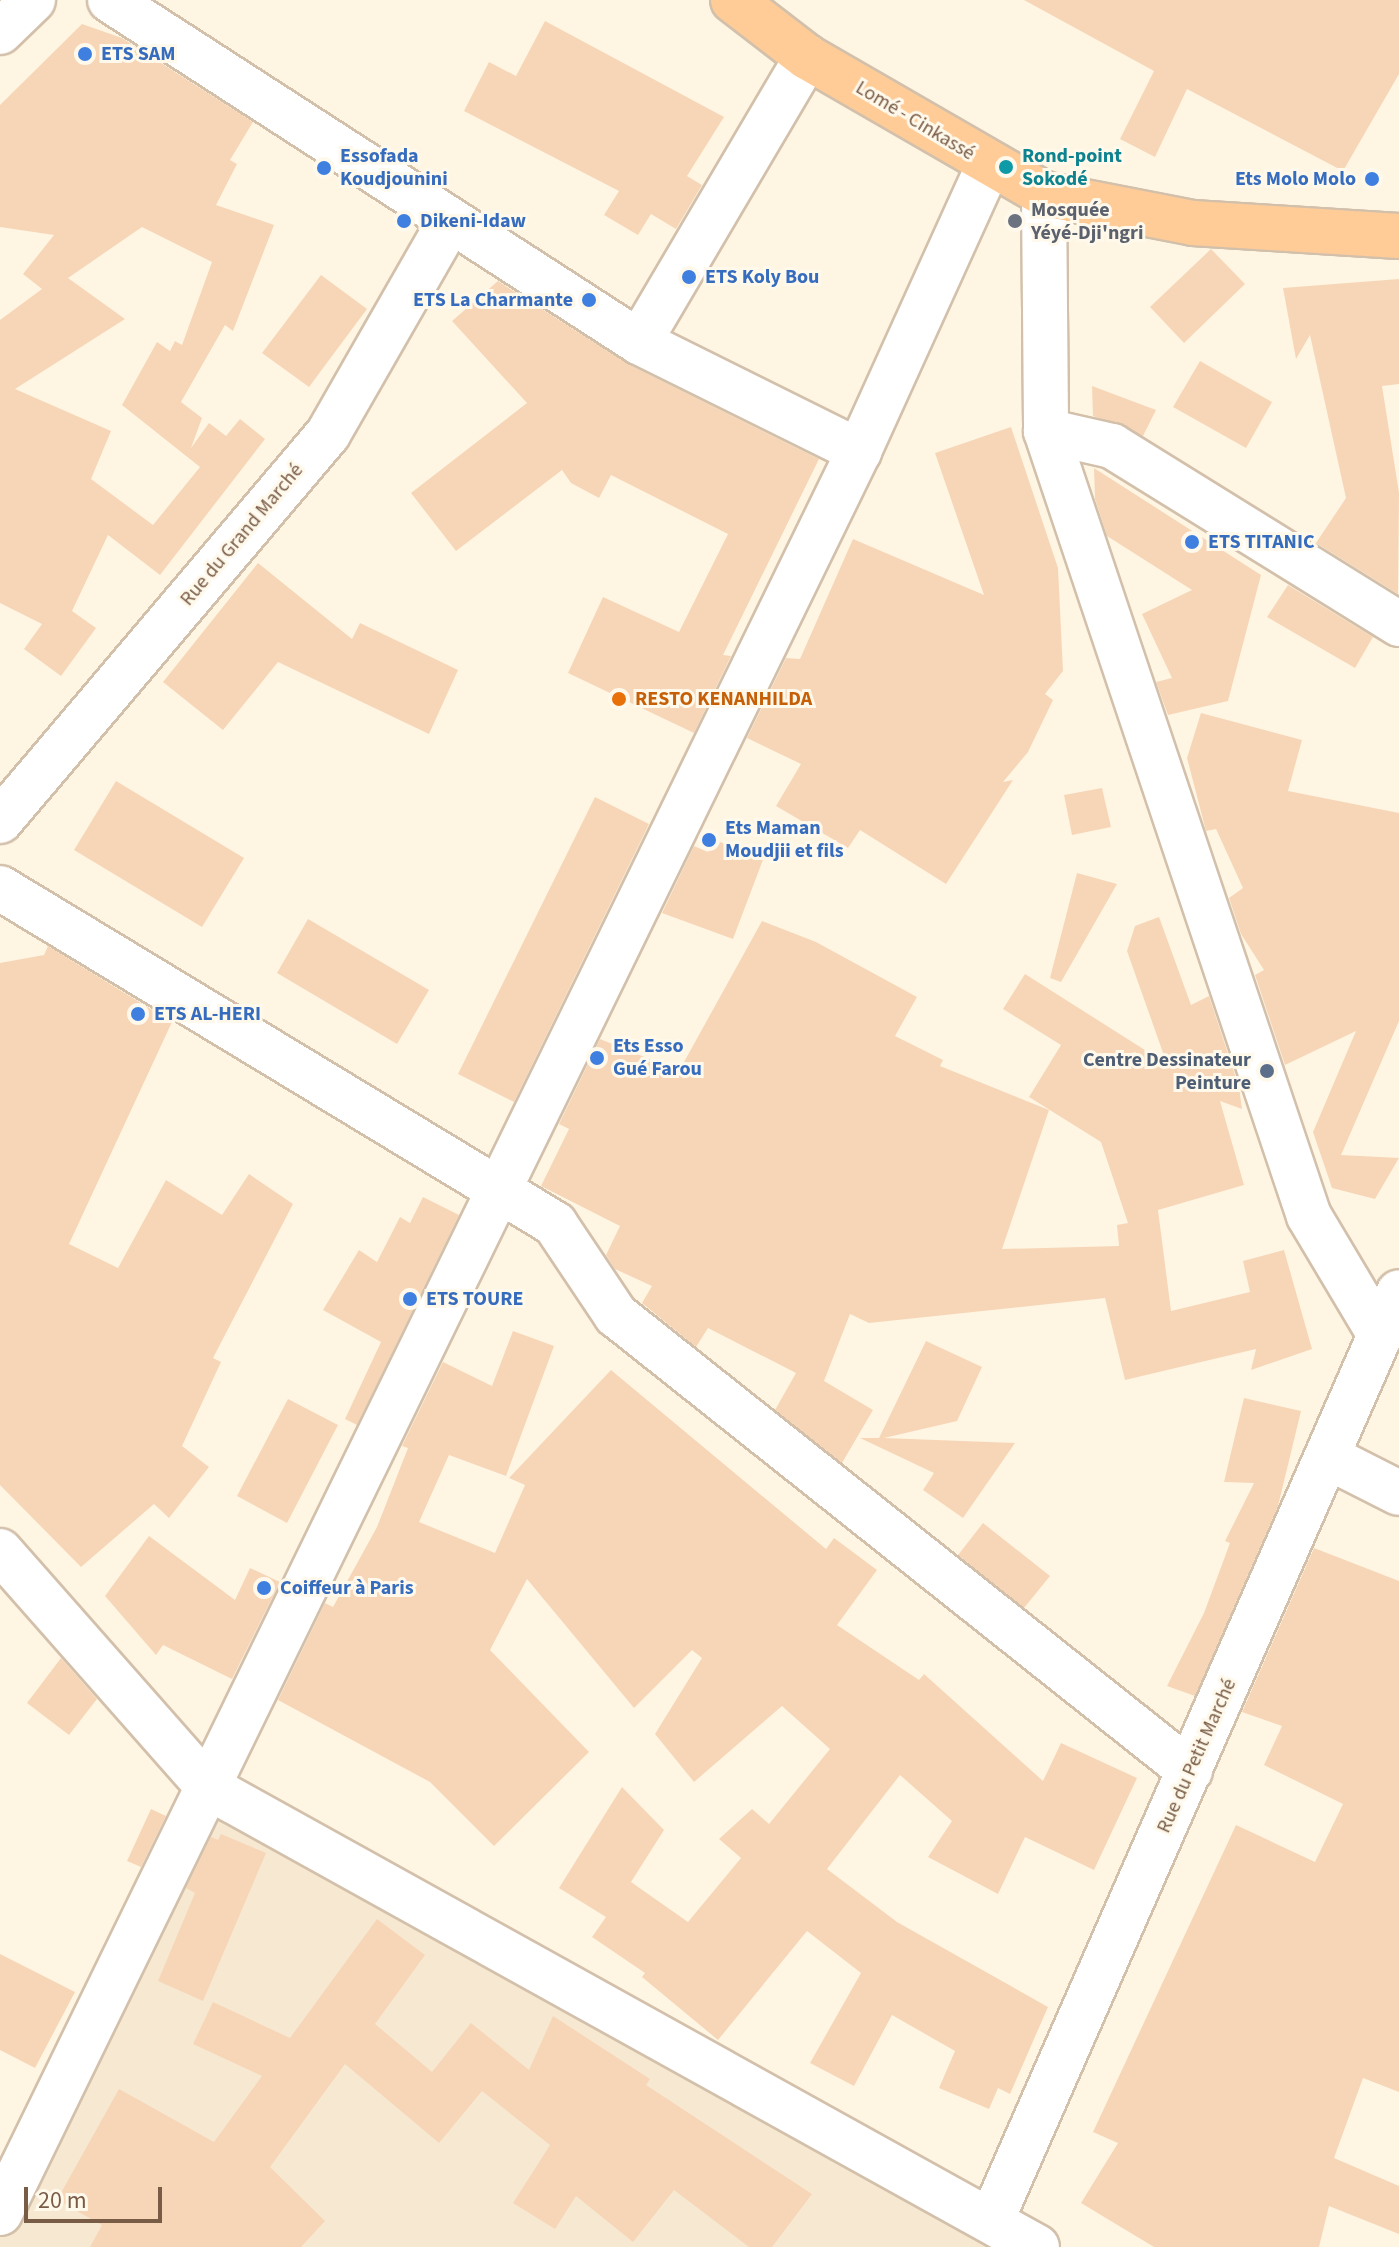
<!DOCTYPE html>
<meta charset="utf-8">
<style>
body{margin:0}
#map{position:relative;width:1399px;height:2247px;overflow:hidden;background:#fef6e3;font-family:"Source Sans 3",sans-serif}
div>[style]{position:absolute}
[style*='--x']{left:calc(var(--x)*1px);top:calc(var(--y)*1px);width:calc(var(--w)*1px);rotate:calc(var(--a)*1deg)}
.residential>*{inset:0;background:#f7e8d1}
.building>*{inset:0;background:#f7d6b8}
.roads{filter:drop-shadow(2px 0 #d3c0ab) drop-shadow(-2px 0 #d3c0ab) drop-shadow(0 2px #d3c0ab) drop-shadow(0 -2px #d3c0ab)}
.minor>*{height:44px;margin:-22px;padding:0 22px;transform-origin:22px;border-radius:22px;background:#fff}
.secondary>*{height:44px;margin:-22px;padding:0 22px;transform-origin:22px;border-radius:22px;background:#fff}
.trunk>*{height:44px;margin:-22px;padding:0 22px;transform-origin:22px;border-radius:22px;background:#ffcc97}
.dots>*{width:22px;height:22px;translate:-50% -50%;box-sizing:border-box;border:4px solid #fff9ec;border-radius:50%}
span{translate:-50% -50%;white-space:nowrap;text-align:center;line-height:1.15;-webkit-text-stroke:6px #fff9ec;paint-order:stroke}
.shop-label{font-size:20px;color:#366cbe;font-weight:700}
.left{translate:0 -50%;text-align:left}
.right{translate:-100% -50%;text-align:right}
.street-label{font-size:20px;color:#795c46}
.culture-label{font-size:20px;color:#0d838f;font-weight:700}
.worship-label{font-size:20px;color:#5b616d;font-weight:700}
.food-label{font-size:20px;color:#c56008;font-weight:700}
.service-label{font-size:20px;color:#4e5e75;font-weight:700}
.scale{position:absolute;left:24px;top:2187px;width:138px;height:36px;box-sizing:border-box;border:4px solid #795c46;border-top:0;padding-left:10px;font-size:24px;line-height:28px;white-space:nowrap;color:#795c46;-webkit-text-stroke:6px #fff9ec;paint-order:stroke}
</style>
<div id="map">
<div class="residential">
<div style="clip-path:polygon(212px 1804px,1013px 2247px,0 2247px,0 2235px)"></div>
</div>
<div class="building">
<div style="clip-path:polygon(1024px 0,1399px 0,1399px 74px,1343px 171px,1187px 89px,1155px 157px,1120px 139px,1154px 71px)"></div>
<div style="clip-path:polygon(545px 21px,724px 117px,687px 176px,702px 185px,676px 229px,651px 214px,638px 235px,604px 215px,619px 191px,464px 111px,489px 62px,516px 76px)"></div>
<div style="clip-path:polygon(evenodd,82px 24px,122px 38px,253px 122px,230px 160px,237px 164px,216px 205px,274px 225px,233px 331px,225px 325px,181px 402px,202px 418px,191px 448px,209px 423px,226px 436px,240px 419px,265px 439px,160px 575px,108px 535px,72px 611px,96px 628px,61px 676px,24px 649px,42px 624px,0 603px,0 320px,42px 289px,23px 274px,54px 235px,0 227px,0 105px,82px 24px,142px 227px,212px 262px,182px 345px,175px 341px,170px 351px,157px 342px,122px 405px,200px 467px,153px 525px,91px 479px,111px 431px,15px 389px,125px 319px,68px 278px,142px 227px)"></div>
<div style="clip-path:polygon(1211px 249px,1245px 284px,1184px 343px,1150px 307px)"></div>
<div style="clip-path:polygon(321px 275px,367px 309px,309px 387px,262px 353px)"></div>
<div style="clip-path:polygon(1399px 279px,1399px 384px,1382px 386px,1399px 493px,1398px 594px,1316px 543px,1346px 498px,1310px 335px,1296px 359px,1283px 288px)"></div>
<div style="clip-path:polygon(498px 281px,628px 364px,819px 459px,723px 655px,731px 656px,694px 733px,568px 673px,603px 597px,679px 632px,728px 534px,611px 475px,599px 498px,571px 483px,562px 470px,456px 551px,411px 493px,527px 403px,452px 321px)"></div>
<div style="clip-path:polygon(1200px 361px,1272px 402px,1246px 448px,1173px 407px)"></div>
<div style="clip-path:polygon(1092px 386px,1156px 410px,1143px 436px,1093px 416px)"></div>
<div style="clip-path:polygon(1011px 427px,1058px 568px,1063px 671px,1045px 694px,1053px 700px,1028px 752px,1003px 782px,1013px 780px,946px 884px,860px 830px,848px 848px,776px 806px,801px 764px,747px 738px,786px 658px,800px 659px,853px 539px,984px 595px,935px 453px)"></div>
<div style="clip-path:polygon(1094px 468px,1261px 575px,1228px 701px,1168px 715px,1156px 682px,1172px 678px,1142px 614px,1192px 590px,1107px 536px,1095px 499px)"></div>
<div style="clip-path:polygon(258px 563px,352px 639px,360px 623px,458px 670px,429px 734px,278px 662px,223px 730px,163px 682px)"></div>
<div style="clip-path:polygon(1288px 585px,1373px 637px,1355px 668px,1267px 617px)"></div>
<div style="clip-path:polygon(1201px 713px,1302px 740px,1288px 791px,1399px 813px,1399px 1021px,1341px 1155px,1399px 1158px,1375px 1199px,1332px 1188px,1313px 1132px,1356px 1031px,1285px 1065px,1255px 975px,1264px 970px,1241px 934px,1229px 898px,1243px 888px,1216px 829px,1206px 831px,1187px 758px)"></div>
<div style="clip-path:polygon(116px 781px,244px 858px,202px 927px,74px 850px)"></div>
<div style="clip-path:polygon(1102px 788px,1111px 827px,1072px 835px,1064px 795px)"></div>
<div style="clip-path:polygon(595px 797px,649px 824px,514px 1102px,458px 1074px)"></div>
<div style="clip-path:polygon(714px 840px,764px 857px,733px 939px,662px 913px,694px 846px,708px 852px)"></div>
<div style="clip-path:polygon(1077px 873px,1117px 884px,1061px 982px,1050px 978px)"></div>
<div style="clip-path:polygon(1159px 917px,1191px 1005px,1209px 996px,1239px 1087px,1242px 1109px,1220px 1101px,1244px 1185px,1158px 1210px,1171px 1311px,1250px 1292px,1243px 1261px,1284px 1250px,1312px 1349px,1251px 1370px,1256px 1349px,1125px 1380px,1105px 1298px,869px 1323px,850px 1314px,824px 1381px,873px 1410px,842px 1463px,775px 1410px,796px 1373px,708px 1328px,696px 1347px,642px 1303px,652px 1286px,615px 1269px,606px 1255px,620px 1226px,541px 1186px,569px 1129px,559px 1124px,600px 1039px,679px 1071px,762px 921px,816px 942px,917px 997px,895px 1036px,943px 1060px,940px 1066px,1049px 1110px,1002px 1249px,1119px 1246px,1117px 1225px,1128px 1223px,1101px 1142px,1029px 1097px,1061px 1045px,1003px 1009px,1025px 974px,1167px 1064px,1127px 951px,1135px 926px)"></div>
<div style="clip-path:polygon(308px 919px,429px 990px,397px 1044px,277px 973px)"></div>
<div style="clip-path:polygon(48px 946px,172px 1022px,69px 1244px,118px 1268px,166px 1180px,222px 1215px,249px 1174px,293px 1204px,213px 1358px,221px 1362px,182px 1446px,209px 1467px,169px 1518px,154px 1504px,81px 1567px,0 1485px,0 963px,44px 955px)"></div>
<div style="clip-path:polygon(423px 1197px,459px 1215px,357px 1425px,345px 1419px,381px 1342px,323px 1310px,359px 1250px,377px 1262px,400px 1217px,410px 1223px)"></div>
<div style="clip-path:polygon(513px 1331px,554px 1346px,506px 1476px,449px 1455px,419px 1522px,495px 1553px,525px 1485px,509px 1478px,611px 1370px,826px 1549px,834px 1538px,877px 1570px,837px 1625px,919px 1680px,924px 1674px,1043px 1781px,1061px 1743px,1137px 1778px,1094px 1870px,1025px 1837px,998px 1894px,928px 1857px,952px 1821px,900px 1775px,827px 1869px,897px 1922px,1048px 2007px,1010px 2094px,998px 2088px,989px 2109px,939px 2088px,955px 2051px,892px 2015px,854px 2086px,810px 2063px,861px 1973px,807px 1931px,718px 2040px,642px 1977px,645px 1973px,592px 1937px,606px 1917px,559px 1888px,622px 1787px,664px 1830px,631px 1882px,688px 1922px,741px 1858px,719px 1839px,752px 1809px,769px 1824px,830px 1749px,782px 1706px,694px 1782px,655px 1734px,702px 1658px,692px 1650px,634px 1708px,527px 1579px,490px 1650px,589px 1752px,494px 1846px,430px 1782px,278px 1700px,325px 1603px,333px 1607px,377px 1527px,408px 1448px,402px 1446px,443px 1362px,492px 1386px)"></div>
<div style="clip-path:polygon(926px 1341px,982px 1367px,957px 1421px,884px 1438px,1015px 1443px,963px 1518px,923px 1490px,934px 1473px,860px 1438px,879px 1438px)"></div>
<div style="clip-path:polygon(1244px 1398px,1301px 1411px,1278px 1506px,1195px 1696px,1167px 1686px,1204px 1613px,1230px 1543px,1225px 1541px,1254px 1483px,1224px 1482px)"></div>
<div style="clip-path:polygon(288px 1399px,338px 1425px,287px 1523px,237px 1496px)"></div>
<div style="clip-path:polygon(983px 1523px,1050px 1576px,1024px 1608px,958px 1555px)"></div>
<div style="clip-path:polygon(149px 1536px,235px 1600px,250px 1568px,280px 1582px,232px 1679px,163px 1645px,156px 1655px,105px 1596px)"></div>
<div style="clip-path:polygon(1314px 1548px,1399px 1581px,1399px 2092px,1363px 2078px,1334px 2158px,1399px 2186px,1399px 2234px,1329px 2206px,1319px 2247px,1154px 2247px,1081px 2203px,1118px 2143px,1093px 2132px,1236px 1825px,1315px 1862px,1343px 1804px,1264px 1765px,1282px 1726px,1242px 1712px)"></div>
<div style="clip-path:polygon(61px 1658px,97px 1699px,69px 1735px,27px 1703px)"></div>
<div style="clip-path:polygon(151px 1809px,166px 1816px,141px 1867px,127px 1861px)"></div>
<div style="clip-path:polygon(221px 1834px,266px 1853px,203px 2001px,158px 1981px,195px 1893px,186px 1888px,211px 1837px,218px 1840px)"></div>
<div style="clip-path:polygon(377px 1919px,425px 1955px,375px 2024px,432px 2072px,471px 2023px,529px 2070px,553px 2016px,650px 2079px,646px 2085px,812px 2194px,772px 2247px,749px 2247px,674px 2190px,633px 2242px,576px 2196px,555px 2229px,513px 2203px,550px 2145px,482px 2091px,439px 2143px,345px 2064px,270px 2167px,325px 2221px,301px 2247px,90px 2247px,102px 2225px,57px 2200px,119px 2089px,214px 2142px,262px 2076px,193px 2044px,213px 2002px,290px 2038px)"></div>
<div style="clip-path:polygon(0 1954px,75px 1992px,35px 2068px,0 2050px)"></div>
</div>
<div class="roads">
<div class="minor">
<div style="--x:110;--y:0;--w:630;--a:32.88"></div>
<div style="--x:639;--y:342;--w:246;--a:26.4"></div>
<div style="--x:0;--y:32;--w:46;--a:-44.1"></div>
<div style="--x:1044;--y:194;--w:237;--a:89.5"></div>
<div style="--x:1046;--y:431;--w:68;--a:12.8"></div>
<div style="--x:1112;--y:446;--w:338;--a:31.8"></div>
<div style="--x:639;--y:342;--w:331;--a:-59.5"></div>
<div style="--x:1046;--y:431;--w:828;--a:71.48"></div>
<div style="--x:1309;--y:1216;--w:139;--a:59.2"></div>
<div style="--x:0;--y:821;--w:507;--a:-49.72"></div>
<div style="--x:328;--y:434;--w:243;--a:-60.2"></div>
<div style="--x:0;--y:888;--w:649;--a:31.19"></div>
<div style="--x:555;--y:1224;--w:110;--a:56.2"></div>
<div style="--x:616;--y:1315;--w:733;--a:38.46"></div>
<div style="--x:1330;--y:1458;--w:77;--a:26.9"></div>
<div style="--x:0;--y:1551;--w:315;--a:48.6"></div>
<div style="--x:208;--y:1787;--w:948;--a:29.03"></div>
<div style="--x:992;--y:2219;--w:1012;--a:-66.3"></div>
</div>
<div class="secondary">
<div style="--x:0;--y:2213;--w:1960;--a:-64.01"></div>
<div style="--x:859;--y:451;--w:314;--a:-65.6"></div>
</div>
<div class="trunk">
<div style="--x:733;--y:0;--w:93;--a:37.6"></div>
<div style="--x:807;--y:57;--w:274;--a:30"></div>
<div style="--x:1044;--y:194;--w:152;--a:11"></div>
<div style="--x:1193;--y:223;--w:206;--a:3.6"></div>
</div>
</div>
<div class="dots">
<div style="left:85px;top:54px;background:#3f7fe0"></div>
<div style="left:1006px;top:167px;background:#0f9aa8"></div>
<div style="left:324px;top:168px;background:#3f7fe0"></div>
<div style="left:1372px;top:179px;background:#3f7fe0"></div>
<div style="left:404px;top:221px;background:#3f7fe0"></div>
<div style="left:1015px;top:221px;background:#6b7280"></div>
<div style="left:689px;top:277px;background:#3f7fe0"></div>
<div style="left:589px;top:300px;background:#3f7fe0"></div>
<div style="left:1192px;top:542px;background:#3f7fe0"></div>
<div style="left:619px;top:699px;background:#e8710a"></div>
<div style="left:709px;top:840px;background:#3f7fe0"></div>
<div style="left:138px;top:1014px;background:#3f7fe0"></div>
<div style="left:597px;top:1058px;background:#3f7fe0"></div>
<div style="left:1267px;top:1071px;background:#5c6f8a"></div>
<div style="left:410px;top:1299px;background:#3f7fe0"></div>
<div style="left:264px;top:1588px;background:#3f7fe0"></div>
</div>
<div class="shop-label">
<span class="left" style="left:101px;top:54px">ETS SAM</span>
<span class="left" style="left:340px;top:168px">Essofada<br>Koudjounini</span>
<span class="right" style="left:1356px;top:179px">Ets Molo Molo</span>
<span class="left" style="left:420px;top:221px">Dikeni-Idaw</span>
<span class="left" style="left:705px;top:277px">ETS Koly Bou</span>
<span class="right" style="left:573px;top:300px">ETS La Charmante</span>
<span class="left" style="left:1208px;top:542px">ETS TITANIC</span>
<span class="left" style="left:725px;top:840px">Ets Maman<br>Moudjii et fils</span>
<span class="left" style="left:154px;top:1014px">ETS AL-HERI</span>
<span class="left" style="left:613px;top:1058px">Ets Esso<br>Gué Farou</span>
<span class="left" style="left:426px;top:1299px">ETS TOURE</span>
<span class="left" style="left:280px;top:1588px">Coiffeur à Paris</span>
</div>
<div class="street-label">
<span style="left:915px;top:121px;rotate:31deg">Lomé - Cinkassé</span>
<span style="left:242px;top:535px;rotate:-50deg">Rue du Grand Marché</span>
<span style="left:1197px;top:1756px;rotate:-66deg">Rue du Petit Marché</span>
</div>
<div class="culture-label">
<span class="left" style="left:1022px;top:168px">Rond-point<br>Sokodé</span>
</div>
<div class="worship-label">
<span class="left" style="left:1031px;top:222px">Mosquée<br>Yéyé-Dji'ngri</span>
</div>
<div class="food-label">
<span class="left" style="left:635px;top:699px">RESTO KENANHILDA</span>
</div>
<div class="service-label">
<span class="right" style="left:1251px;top:1072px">Centre Dessinateur<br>Peinture</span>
</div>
<div class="scale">20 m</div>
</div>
